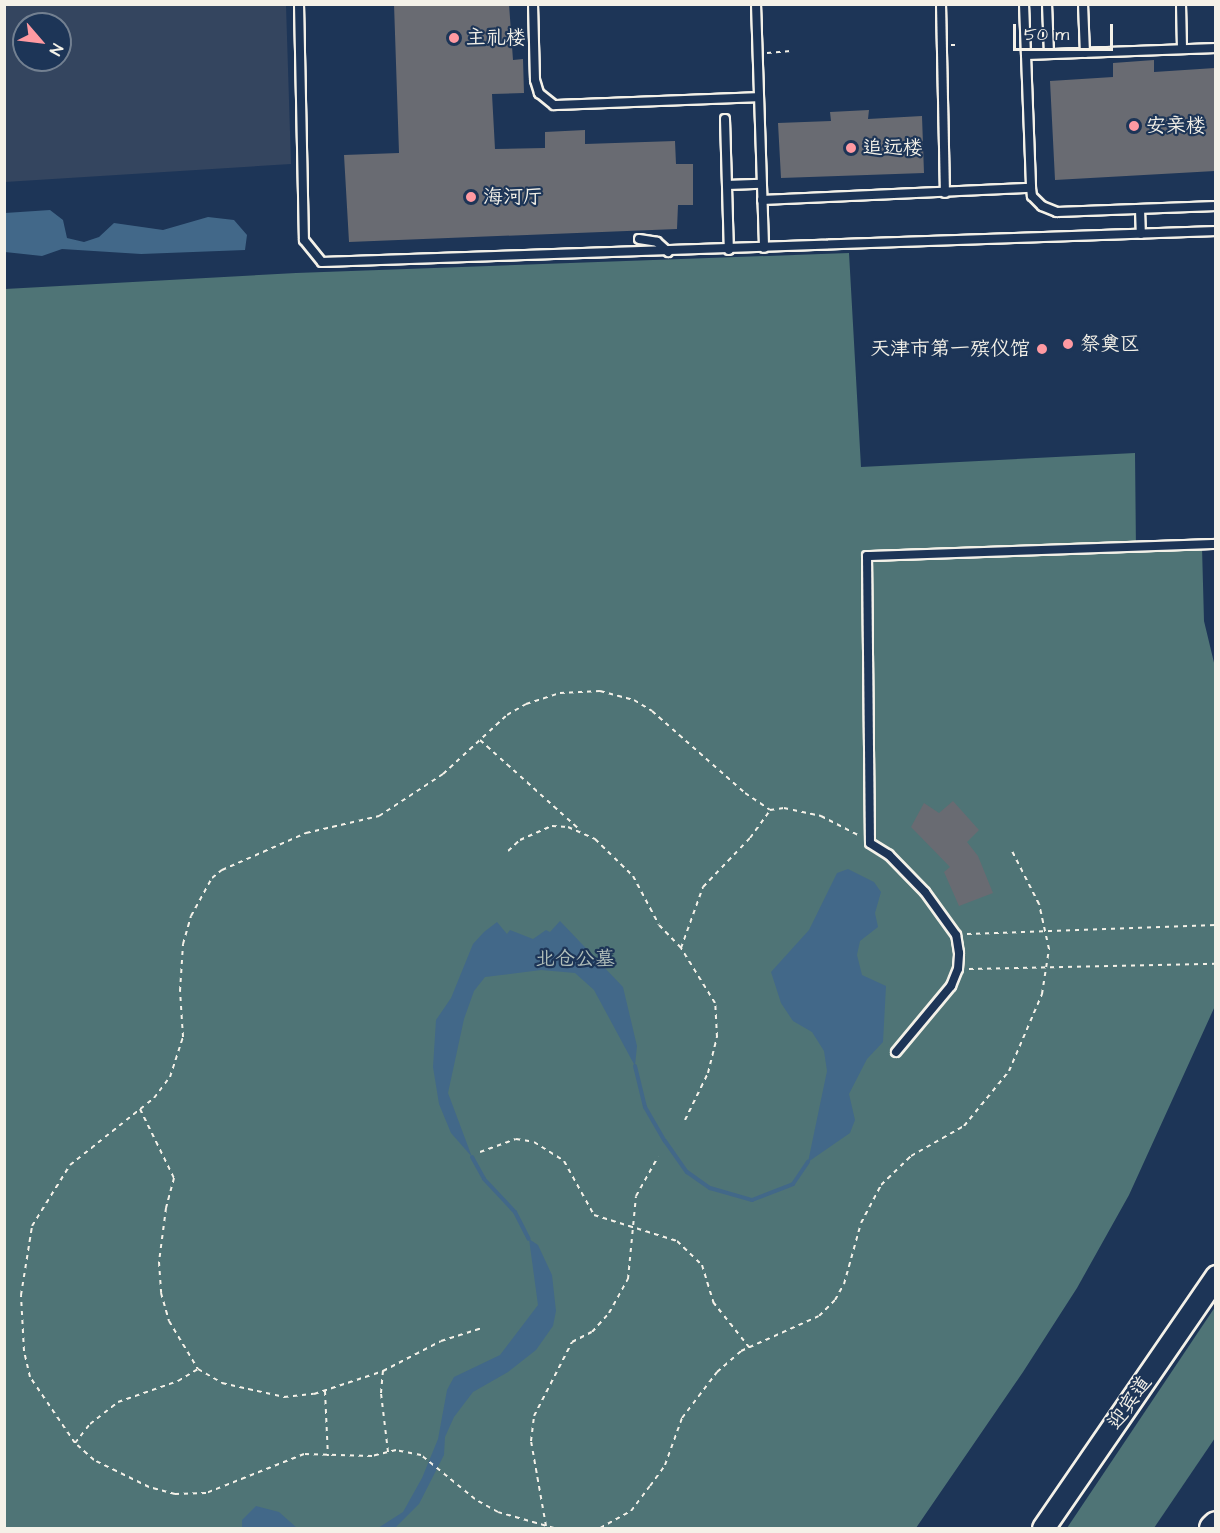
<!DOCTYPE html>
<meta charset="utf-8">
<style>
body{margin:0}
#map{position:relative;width:1220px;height:1533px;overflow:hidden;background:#1d3557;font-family:"Architects Daughter","LXGW WenKai TC",sans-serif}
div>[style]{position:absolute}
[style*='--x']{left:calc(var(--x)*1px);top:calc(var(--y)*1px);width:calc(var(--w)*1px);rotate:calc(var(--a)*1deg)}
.built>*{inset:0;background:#34455f}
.green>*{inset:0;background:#4f7476}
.water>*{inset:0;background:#426889}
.stream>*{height:4px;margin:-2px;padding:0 2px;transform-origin:2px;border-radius:2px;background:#426889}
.building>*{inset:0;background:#696b72}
.path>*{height:2px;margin-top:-1px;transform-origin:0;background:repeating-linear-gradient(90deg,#f4f1e8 0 4.5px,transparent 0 9px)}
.roads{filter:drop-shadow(2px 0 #f4f1e8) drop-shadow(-2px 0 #f4f1e8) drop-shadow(0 2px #f4f1e8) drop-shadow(0 -2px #f4f1e8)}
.lane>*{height:8px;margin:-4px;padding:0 4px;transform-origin:4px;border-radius:4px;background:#1d3557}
.secondary>*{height:21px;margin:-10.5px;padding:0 10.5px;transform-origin:10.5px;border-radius:10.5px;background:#1d3557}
.highway>*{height:27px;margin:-13.5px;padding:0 13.5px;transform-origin:13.5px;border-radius:13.5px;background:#1d3557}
.dots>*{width:16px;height:16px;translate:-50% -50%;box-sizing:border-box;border:3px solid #1d3557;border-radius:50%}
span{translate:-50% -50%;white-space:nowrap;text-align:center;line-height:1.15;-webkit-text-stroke:4.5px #1d3557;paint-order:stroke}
.poi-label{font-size:20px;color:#f4f1e8}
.left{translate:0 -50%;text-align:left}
.right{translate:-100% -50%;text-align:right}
.park-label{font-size:20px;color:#b2bfba}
.street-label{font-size:20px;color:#f4f1e8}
.frame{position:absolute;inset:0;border:6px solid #f4f1e8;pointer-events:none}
.north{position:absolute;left:12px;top:12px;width:60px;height:60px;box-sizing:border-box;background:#1d3557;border:2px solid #738091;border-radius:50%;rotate:118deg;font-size:16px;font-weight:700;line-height:24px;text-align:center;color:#f4f1e8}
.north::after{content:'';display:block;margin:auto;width:21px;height:27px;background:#ff9aa2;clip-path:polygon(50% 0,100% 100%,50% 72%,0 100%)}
.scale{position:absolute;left:1013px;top:24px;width:100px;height:27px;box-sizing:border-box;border:3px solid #f4f1e8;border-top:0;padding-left:8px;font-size:18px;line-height:21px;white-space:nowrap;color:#f4f1e8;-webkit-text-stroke:4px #1d3557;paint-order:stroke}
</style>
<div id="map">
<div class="built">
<div style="clip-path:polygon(evenodd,5px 4px,286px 5px,291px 164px,5px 182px,5px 4px,24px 24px,60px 24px,60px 60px,24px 60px,24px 24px)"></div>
</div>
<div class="green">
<div style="clip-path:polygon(849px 253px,861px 467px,1135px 453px,1136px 550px,1202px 547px,1204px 621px,1216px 671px,1215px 1006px,1129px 1195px,1077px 1288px,1023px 1372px,916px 1528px,5px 1528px,5px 289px,296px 273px)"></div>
<div style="clip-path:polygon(1215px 1307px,1215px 1438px,1154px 1528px,1067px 1528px)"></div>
</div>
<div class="water">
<div style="clip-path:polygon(50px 210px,63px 220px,67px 238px,84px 242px,99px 237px,114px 223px,163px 230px,208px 217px,234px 220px,247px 235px,245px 250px,141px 254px,62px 249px,42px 256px,5px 252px,5px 213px)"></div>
<div style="clip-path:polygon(848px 869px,874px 882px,881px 892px,875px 913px,878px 927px,860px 941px,857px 955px,862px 975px,886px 986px,883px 1042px,867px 1059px,849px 1094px,855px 1120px,850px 1133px,808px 1162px,827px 1071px,824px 1051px,812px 1032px,793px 1021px,781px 1003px,771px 972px,809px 930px,837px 873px)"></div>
<div style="clip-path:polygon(560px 921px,623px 987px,637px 1046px,635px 1066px,594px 990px,575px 973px,541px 970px,485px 977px,474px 991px,464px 1019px,448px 1093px,472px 1157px,451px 1133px,439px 1104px,433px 1067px,436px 1020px,451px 998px,473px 944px,484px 932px,497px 922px,507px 934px,510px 930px,533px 939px,546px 930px,550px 932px)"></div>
<div style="clip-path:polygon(529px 1239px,538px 1245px,552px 1275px,556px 1311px,553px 1326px,536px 1350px,508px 1372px,473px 1392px,454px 1417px,445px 1437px,444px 1455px,419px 1504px,395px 1528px,378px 1528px,403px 1512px,422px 1478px,438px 1439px,447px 1390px,454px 1377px,500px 1355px,538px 1305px)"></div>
<div style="clip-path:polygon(256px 1506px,279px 1512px,297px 1528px,242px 1528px,242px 1520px)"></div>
</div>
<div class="stream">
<div style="--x:635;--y:1066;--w:42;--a:76.3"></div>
<div style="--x:645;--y:1107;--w:39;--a:60"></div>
<div style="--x:665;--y:1141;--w:38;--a:55"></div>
<div style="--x:687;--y:1172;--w:28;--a:35"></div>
<div style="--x:710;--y:1188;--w:44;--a:15.9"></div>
<div style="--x:752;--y:1200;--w:44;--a:-21.3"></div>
<div style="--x:793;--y:1184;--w:27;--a:-56"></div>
<div style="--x:472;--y:1157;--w:25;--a:61"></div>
<div style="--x:484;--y:1179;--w:45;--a:46.8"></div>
<div style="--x:515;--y:1212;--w:30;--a:63"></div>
</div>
<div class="building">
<div style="clip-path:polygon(394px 4px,509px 4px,513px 60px,523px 59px,524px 93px,492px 94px,495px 149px,545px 148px,545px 132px,585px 130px,585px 144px,675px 141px,676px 164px,693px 164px,693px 205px,678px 205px,677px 229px,349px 242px,344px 155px,399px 153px)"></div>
<div style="clip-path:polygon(1154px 60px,1154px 72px,1215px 68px,1215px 171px,1055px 180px,1050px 81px,1113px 77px,1113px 63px)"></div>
<div style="clip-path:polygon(869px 110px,868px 119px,922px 116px,924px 173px,781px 178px,778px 123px,831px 121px,830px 112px)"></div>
<div style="clip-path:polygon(953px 801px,979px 830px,967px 842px,978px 856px,993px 893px,959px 906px,944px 872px,950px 867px,911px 827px,924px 803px,939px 813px)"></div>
</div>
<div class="path">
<div style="--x:951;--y:45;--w:9;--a:0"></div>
<div style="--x:767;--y:53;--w:24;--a:-5"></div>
<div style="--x:480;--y:740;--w:135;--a:42"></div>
<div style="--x:508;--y:851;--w:16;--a:-43"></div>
<div style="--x:520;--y:840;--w:35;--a:-24"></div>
<div style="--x:552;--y:826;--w:16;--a:4"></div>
<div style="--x:568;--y:827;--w:30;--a:24"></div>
<div style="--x:595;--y:839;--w:53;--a:44.2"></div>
<div style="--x:633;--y:876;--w:55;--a:62"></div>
<div style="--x:659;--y:925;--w:32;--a:46"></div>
<div style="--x:967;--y:934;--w:249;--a:-2.1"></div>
<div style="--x:969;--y:969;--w:247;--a:-1.2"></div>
<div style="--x:140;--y:1109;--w:77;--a:63.8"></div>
<div style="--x:174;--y:1178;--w:31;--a:105"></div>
<div style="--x:166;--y:1208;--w:54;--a:97.4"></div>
<div style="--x:159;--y:1262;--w:31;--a:86"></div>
<div style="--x:161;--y:1293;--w:29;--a:74"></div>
<div style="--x:169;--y:1321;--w:56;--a:58.9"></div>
<div style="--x:198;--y:1369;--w:28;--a:30"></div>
<div style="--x:222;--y:1383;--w:64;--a:12.7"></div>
<div style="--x:284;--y:1397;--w:30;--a:-6"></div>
<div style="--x:314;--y:1394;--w:73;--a:-18.4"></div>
<div style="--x:685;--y:1120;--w:52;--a:-63.9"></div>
<div style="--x:708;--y:1073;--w:37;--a:-76"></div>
<div style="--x:717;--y:1037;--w:34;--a:-93"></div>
<div style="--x:715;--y:1003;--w:65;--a:-121.7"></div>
<div style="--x:681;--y:948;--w:65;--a:-70.2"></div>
<div style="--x:703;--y:887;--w:68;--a:-46.2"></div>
<div style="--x:750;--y:838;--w:34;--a:-54"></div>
<div style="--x:770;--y:810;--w:14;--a:-8"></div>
<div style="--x:784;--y:808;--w:38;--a:12"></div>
<div style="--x:821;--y:816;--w:44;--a:27.1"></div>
<div style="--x:480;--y:1152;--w:38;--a:-20"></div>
<div style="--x:516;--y:1139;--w:18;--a:9"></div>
<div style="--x:534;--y:1142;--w:36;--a:32"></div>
<div style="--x:564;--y:1161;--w:62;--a:60.9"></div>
<div style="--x:594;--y:1215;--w:87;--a:17.4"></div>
<div style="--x:677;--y:1241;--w:35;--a:44"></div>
<div style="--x:702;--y:1265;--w:39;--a:73"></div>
<div style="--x:713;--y:1302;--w:58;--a:51.3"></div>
<div style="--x:325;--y:1391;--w:65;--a:87.4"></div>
<div style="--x:75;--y:1443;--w:24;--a:-52"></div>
<div style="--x:90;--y:1424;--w:36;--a:-38"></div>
<div style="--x:118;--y:1402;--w:64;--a:-19.3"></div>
<div style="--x:178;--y:1381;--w:23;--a:-31"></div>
<div style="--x:388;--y:1452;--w:59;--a:-96.8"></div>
<div style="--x:381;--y:1393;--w:22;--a:-85"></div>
<div style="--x:383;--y:1371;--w:65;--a:-27.3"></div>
<div style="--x:441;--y:1341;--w:43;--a:-17.6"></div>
<div style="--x:546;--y:1526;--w:86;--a:-100"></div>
<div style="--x:531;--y:1441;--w:25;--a:-83"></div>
<div style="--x:534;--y:1416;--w:83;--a:-62.8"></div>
<div style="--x:572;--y:1342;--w:22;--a:-27"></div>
<div style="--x:592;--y:1332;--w:25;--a:-48"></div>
<div style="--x:609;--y:1313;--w:39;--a:-61"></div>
<div style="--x:628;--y:1279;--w:83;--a:-84.5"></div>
<div style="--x:636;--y:1196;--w:45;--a:-60.6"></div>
<div style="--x:554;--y:1528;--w:58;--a:-164.1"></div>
<div style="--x:498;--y:1512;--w:26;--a:-151"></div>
<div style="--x:475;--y:1499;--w:70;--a:-140.8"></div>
<div style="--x:421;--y:1455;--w:25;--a:-169"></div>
<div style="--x:396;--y:1450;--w:25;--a:166"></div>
<div style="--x:372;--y:1456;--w:68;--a:-178.3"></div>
<div style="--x:304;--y:1454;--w:105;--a:158.3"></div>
<div style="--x:206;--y:1493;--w:31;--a:178"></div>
<div style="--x:175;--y:1494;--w:27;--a:-165"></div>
<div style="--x:149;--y:1487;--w:61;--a:-153.9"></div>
<div style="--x:94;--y:1460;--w:25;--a:-138"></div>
<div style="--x:75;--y:1443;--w:80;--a:-124.3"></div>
<div style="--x:30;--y:1377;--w:27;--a:-103"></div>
<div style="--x:24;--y:1351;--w:56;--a:-93.1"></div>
<div style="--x:21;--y:1295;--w:70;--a:-80.9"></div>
<div style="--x:32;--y:1226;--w:72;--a:-58.1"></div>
<div style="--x:70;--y:1165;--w:107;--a:-38.6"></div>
<div style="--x:154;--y:1098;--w:26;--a:-53"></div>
<div style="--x:170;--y:1077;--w:42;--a:-72"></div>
<div style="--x:183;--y:1037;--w:46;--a:-93.7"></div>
<div style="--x:180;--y:991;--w:47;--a:-86.3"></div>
<div style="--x:183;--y:944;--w:29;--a:-74"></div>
<div style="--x:191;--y:916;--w:43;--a:-61.1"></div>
<div style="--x:212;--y:878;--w:13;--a:-39"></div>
<div style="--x:222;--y:870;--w:92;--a:-23.8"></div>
<div style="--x:306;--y:833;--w:75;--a:-13.1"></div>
<div style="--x:379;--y:816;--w:77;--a:-33.3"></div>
<div style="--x:443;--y:774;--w:87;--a:-42.7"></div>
<div style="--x:507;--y:715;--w:22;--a:-30"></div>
<div style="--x:526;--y:704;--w:36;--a:-18"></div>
<div style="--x:560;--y:693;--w:40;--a:-2.9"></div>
<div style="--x:600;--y:691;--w:35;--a:15"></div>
<div style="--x:634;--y:700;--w:21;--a:31"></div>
<div style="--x:652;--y:711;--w:124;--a:41.4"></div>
<div style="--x:745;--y:793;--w:30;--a:34"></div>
<div style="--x:600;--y:1528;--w:35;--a:-29"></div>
<div style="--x:631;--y:1511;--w:31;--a:-53"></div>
<div style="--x:650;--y:1486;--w:26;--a:-54"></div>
<div style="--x:665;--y:1465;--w:50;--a:-70.1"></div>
<div style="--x:682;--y:1418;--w:58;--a:-52.7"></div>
<div style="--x:717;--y:1372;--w:32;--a:-41"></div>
<div style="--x:741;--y:1351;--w:85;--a:-24.2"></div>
<div style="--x:819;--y:1316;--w:23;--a:-45"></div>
<div style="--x:835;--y:1300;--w:18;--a:-61"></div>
<div style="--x:844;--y:1284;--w:63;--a:-74.4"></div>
<div style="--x:861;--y:1223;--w:43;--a:-62.2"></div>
<div style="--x:881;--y:1185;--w:42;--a:-44"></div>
<div style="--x:911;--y:1156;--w:61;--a:-29.5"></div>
<div style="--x:964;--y:1126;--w:71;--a:-50.7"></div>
<div style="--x:1009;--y:1071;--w:84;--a:-66.8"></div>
<div style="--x:1042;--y:994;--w:46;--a:-81.2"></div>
<div style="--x:1049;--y:949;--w:46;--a:-102.5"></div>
<div style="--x:1039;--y:904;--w:62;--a:-117"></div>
</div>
<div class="roads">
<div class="lane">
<div style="--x:299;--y:4;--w:236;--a:88.8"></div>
<div style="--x:304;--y:240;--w:28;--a:51"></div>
<div style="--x:322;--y:262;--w:895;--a:-1.99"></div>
<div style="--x:533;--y:4;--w:76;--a:88.5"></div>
<div style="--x:535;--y:80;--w:14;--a:73"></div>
<div style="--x:539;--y:93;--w:19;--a:39"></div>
<div style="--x:554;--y:105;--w:204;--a:-2.2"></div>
<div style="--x:756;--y:4;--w:244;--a:88.1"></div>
<div style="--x:941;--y:4;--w:189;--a:88.8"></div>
<div style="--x:1024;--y:4;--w:51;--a:87.8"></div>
<div style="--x:1047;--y:4;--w:50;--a:87.7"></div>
<div style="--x:1083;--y:4;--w:49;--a:87.7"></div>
<div style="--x:1181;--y:4;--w:45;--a:88.7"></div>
<div style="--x:1216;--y:48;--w:190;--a:177.9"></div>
<div style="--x:1026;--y:55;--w:133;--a:87.8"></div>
<div style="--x:1031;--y:188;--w:8;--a:83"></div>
<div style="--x:1032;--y:196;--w:14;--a:45"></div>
<div style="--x:1042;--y:206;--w:16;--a:22"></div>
<div style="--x:1057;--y:212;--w:159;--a:-2.2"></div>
<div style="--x:725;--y:119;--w:131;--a:88.3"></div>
<div style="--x:727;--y:185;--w:34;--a:-2"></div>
<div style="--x:762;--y:200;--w:269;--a:-2.6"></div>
<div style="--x:1140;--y:209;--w:25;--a:88"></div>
<div style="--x:639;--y:239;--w:18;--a:9"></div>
<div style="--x:657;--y:242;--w:15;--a:42"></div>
<div style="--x:896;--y:1052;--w:86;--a:-50.2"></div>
<div style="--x:951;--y:986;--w:18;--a:-68"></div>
<div style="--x:958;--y:969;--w:16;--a:-86"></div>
<div style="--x:959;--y:953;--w:18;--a:-99"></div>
<div style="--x:956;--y:935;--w:53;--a:-125.8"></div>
<div style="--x:925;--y:892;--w:52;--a:-134.2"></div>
<div style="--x:889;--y:855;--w:22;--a:-148"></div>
<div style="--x:870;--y:843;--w:287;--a:-90.6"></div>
<div style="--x:867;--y:556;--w:349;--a:-2"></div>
</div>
<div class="secondary">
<div style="--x:1043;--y:1528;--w:306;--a:-55.5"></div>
</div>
<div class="highway">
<div style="--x:1213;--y:1528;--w:4;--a:-45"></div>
</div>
</div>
<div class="dots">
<div style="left:454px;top:38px;background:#ff9aa2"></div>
<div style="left:1134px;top:126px;background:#ff9aa2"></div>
<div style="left:851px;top:148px;background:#ff9aa2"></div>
<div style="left:471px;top:197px;background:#ff9aa2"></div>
<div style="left:1068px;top:344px;background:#ff9aa2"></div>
<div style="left:1042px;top:349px;background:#ff9aa2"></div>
</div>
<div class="poi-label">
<span class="left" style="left:466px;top:38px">主礼楼</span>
<span class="left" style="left:1146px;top:126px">安亲楼</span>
<span class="left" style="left:863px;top:148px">追远楼</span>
<span class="left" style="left:483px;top:197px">海河厅</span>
<span class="left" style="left:1080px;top:344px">祭奠区</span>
<span class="right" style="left:1030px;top:349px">天津市第一殡仪馆</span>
</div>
<div class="park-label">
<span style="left:575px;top:959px">北仓公墓</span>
</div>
<div class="street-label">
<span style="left:1130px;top:1403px;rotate:-55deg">迎宾道</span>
</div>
<div class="frame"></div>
<div class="north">N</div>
<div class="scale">50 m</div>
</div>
